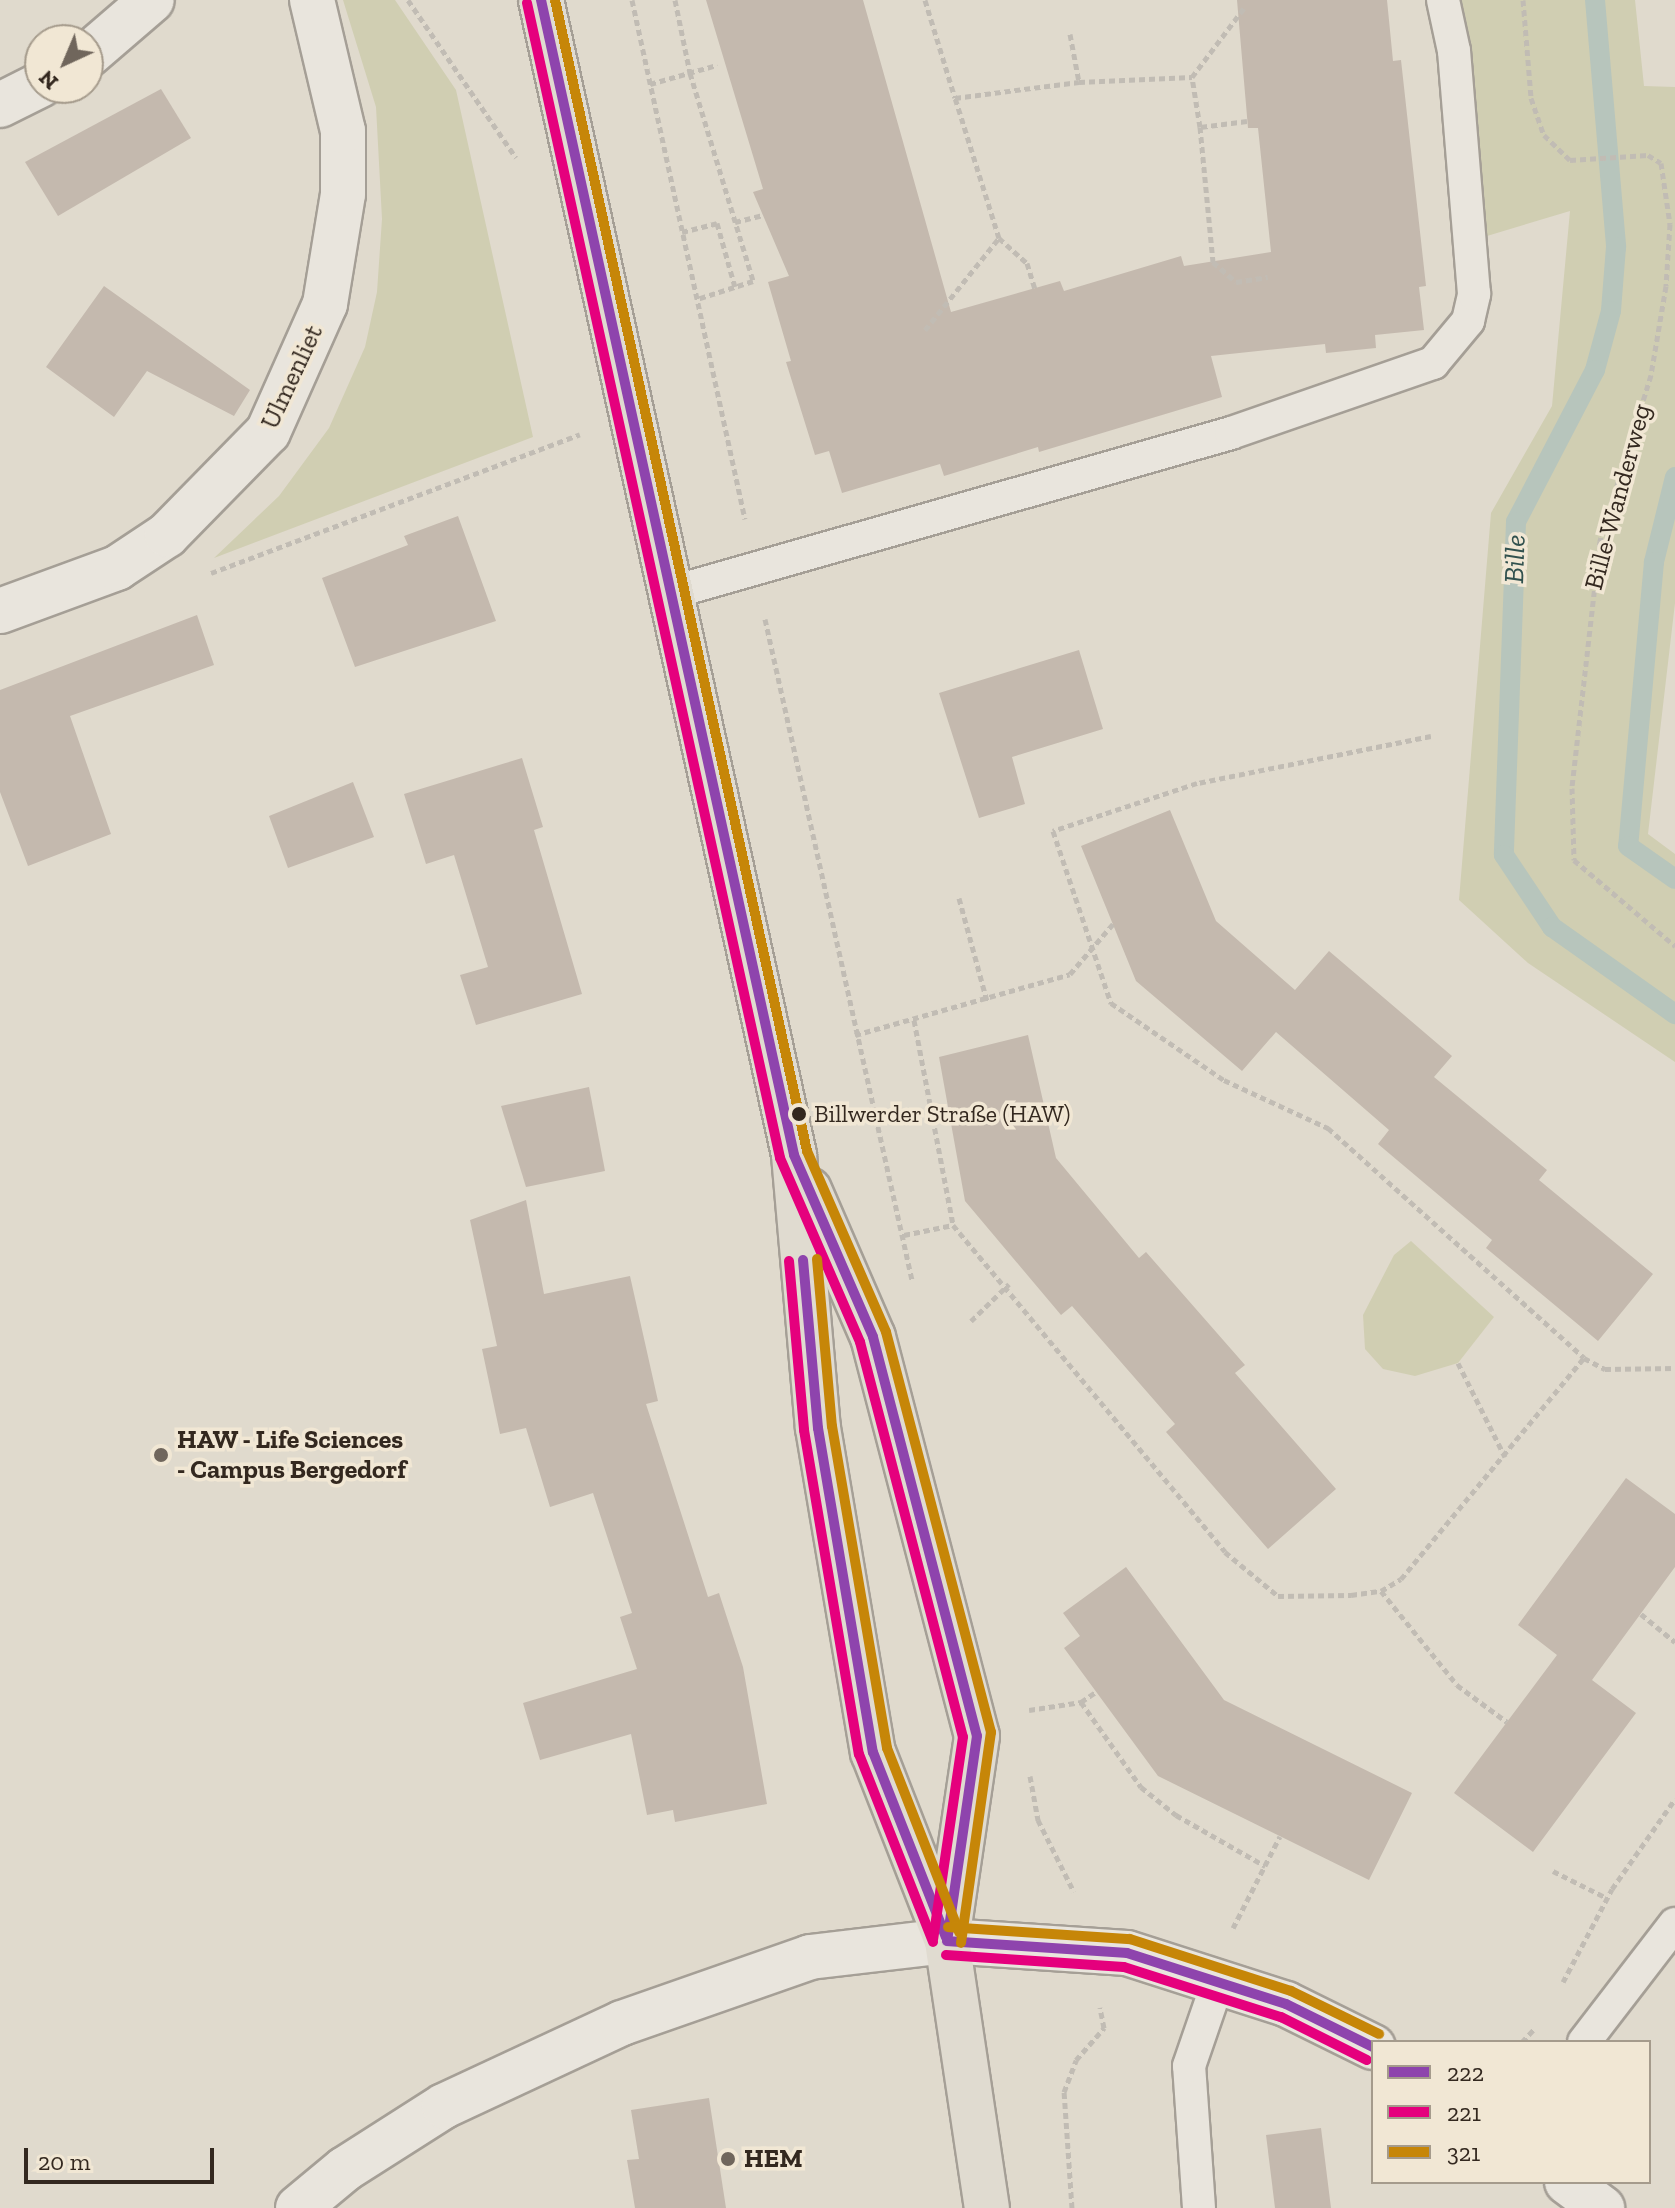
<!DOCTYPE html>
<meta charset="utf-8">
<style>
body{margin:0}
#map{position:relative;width:1675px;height:2208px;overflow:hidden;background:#e0dacd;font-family:"Zilla Slab",serif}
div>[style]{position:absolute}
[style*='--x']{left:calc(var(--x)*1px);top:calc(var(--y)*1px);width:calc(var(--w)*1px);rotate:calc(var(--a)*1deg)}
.green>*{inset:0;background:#d0ceb2}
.stream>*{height:20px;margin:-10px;padding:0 10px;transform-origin:10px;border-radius:10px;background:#b7c5bc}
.building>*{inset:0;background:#c4b9ae}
.path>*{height:5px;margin-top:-2.5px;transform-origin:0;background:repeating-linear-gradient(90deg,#c1bcb4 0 6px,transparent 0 10px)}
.roads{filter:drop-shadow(2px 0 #a59f96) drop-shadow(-2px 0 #a59f96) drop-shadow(0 2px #a59f96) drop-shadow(0 -2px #a59f96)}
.lane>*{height:32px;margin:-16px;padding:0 16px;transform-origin:16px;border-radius:16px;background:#e9e5dd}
.street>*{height:44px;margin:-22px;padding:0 22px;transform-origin:22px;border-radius:22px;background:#e9e5dd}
.primary>*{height:44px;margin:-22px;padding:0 22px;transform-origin:22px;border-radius:22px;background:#e0dbd0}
.bus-1>*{height:10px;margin:-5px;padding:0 5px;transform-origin:5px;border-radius:5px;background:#8e44ad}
.bus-2>*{height:10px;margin:-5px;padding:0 5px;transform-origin:5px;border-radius:5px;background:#e5007d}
.bus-3>*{height:10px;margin:-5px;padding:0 5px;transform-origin:5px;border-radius:5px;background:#c68608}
.dots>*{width:22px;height:22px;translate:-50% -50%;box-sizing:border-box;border:4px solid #f1e7d4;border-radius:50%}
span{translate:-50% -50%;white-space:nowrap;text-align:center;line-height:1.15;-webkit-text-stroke:7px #f1e7d4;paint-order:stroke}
.bus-label{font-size:24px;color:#33281f}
.left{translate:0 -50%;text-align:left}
.street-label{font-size:26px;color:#33281f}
.poi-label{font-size:26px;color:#33281f;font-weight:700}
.water-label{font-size:28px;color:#31514e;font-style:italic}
.legend{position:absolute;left:1371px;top:2040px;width:280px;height:144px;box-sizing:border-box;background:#f1e7d4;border:2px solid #a59b8c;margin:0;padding:10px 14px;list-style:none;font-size:24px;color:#33281f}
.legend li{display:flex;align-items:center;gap:16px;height:40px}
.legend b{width:40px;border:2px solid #a59b8c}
.north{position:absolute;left:24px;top:24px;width:80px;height:80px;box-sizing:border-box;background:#f1e7d4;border:2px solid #a59b8c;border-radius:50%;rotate:224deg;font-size:22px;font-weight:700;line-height:32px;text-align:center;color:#33281f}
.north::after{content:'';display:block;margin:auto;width:28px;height:36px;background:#70665c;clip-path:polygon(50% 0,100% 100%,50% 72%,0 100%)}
.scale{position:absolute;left:24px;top:2148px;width:190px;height:36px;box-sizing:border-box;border:4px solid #33281f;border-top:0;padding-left:10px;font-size:24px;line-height:28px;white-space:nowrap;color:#33281f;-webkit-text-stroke:6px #f1e7d4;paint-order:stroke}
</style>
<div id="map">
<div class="green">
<div style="clip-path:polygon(343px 0,395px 0,456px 90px,533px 437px,214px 558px,279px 496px,329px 428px,365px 347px,377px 292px,382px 219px,376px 107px)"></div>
<div style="clip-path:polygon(1461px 0,1635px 0,1644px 86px,1675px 87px,1675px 603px,1648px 834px,1675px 854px,1675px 1062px,1528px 963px,1459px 900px,1491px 513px,1552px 406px,1570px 211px,1487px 236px)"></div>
<div style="clip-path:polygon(1411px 1241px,1494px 1317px,1458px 1363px,1415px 1376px,1383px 1369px,1365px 1349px,1363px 1315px,1394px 1255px)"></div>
</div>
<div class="stream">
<div style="--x:1595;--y:0;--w:248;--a:85.1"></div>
<div style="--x:1616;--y:247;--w:64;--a:94.5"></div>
<div style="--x:1611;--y:311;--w:61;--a:105.2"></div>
<div style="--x:1595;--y:370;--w:171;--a:117.5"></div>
<div style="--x:1516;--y:522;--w:333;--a:92.1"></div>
<div style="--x:1504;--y:855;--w:87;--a:56.3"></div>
<div style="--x:1552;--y:927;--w:151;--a:35.3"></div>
<div style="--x:1675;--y:477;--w:88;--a:103.9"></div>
<div style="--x:1654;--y:562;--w:285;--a:95.2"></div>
<div style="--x:1628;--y:846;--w:57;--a:35.1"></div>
</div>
<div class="building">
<div style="clip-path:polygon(706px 0,863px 0,951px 312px,1060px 281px,1064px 291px,1181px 256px,1184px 266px,1271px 252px,1258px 128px,1248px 128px,1237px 0,1387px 0,1393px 61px,1401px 60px,1426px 286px,1419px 287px,1424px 330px,1375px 335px,1376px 348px,1326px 353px,1325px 344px,1211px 356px,1222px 397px,1039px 452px,1038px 447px,944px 476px,940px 464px,842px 493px,829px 451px,815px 455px,786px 362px,791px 361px,768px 282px,789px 276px,753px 192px,763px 189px)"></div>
<div style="clip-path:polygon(161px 89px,191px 138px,58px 216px,25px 162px)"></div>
<div style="clip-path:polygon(104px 286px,250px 390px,234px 416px,147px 371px,114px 417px,46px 367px)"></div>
<div style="clip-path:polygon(458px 516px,496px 621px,355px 667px,322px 578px,408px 545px,404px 536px)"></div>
<div style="clip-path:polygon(197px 615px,214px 665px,70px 716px,111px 834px,28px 866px,0 792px,0 690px)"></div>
<div style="clip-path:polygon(1079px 650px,1103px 729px,1012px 757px,1025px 804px,979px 818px,939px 693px)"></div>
<div style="clip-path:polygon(522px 758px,543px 827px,534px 830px,582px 994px,476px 1025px,460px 975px,488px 967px,454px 855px,426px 864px,404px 794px)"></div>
<div style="clip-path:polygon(353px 782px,374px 837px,288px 868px,269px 816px)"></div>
<div style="clip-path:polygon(1170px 810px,1216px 921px,1295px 990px,1329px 951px,1452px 1056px,1434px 1077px,1547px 1170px,1539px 1180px,1653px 1274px,1598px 1341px,1486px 1248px,1492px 1240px,1378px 1144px,1389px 1130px,1276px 1032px,1242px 1071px,1136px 981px,1081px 846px)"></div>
<div style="clip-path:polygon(1028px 1035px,1056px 1158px,1139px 1258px,1146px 1252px,1245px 1365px,1235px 1373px,1336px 1489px,1268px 1549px,1166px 1432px,1175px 1424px,1072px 1306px,1061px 1315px,965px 1201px,939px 1057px)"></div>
<div style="clip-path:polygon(589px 1087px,605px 1171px,526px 1187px,501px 1106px)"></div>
<div style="clip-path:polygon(526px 1200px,544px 1294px,630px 1276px,658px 1401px,646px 1404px,708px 1597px,719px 1593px,743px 1667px,767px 1804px,675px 1822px,673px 1810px,647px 1815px,631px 1734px,540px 1760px,523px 1703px,637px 1669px,620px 1617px,632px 1613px,593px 1493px,550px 1507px,526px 1428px,500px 1434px,482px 1349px,497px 1346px,470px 1220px)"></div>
<div style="clip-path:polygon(1626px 1478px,1675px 1514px,1675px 1567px,1592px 1680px,1636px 1713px,1533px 1852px,1454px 1793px,1557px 1655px,1518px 1625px)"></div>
<div style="clip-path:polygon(1126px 1567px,1224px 1700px,1412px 1793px,1369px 1880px,1158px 1776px,1064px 1648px,1080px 1636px,1063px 1613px)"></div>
<div style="clip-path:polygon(709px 2098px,726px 2208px,635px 2208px,627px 2160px,639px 2159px,631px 2110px)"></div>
<div style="clip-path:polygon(1321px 2128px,1331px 2208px,1275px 2208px,1266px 2135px)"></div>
</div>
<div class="path">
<div style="--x:408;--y:0;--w:191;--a:55.6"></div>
<div style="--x:632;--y:0;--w:531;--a:77.72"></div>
<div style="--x:675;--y:0;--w:75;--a:78.4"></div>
<div style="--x:690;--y:73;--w:217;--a:73.1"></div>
<div style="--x:753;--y:281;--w:59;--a:162.2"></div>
<div style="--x:925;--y:0;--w:102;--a:73"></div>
<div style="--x:1523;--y:0;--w:98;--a:85.3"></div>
<div style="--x:1531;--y:98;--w:39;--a:71"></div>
<div style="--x:1544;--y:135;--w:36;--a:44"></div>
<div style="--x:1570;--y:160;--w:78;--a:-3.7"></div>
<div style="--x:1648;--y:155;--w:15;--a:32"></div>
<div style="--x:1661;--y:163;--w:62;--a:81.6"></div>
<div style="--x:1670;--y:224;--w:62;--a:93.7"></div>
<div style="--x:1666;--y:286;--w:90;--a:99.6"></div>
<div style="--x:1651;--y:375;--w:174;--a:107.1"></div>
<div style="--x:1600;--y:541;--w:249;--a:96.5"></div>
<div style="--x:1572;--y:788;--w:72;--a:88.4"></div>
<div style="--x:1574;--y:860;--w:133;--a:40.4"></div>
<div style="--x:1070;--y:34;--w:49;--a:79.4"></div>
<div style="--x:1079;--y:82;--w:113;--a:-2.5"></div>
<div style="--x:650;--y:84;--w:70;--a:-15.8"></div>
<div style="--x:1247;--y:121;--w:47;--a:172.7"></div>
<div style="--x:1200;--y:127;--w:136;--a:84.5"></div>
<div style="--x:1213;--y:262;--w:30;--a:41"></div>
<div style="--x:1236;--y:282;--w:32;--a:-9"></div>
<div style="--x:1200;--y:127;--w:51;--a:-99.1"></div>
<div style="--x:1192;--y:77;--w:86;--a:-53"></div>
<div style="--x:735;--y:222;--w:29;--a:-14"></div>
<div style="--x:682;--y:232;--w:36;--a:-14"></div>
<div style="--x:717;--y:223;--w:66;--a:74.3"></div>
<div style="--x:999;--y:238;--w:147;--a:-107.4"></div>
<div style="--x:955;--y:98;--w:125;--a:-7.4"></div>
<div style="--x:925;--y:330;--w:118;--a:-51.2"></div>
<div style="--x:999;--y:238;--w:38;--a:42"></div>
<div style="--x:1027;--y:263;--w:27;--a:73"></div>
<div style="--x:211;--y:573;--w:394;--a:-20.6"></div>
<div style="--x:765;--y:619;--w:677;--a:77.46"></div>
<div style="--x:1431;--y:736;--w:239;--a:168.6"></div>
<div style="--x:1197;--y:783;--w:152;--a:161.6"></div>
<div style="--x:1053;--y:831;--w:182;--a:71.4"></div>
<div style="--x:1111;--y:1003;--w:137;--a:34.3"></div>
<div style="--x:1224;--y:1080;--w:115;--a:24.8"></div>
<div style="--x:1328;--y:1128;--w:344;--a:41.9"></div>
<div style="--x:1584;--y:1358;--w:24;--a:28"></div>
<div style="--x:1605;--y:1369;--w:70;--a:-0.8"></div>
<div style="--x:959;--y:898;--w:107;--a:74.8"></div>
<div style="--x:914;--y:1020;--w:209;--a:79.2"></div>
<div style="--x:855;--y:1035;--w:223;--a:-15.8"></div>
<div style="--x:1070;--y:974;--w:66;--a:-49.3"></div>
<div style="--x:904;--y:1235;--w:50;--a:-11.5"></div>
<div style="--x:953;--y:1225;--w:425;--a:50.2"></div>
<div style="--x:1225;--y:1552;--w:69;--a:39.7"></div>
<div style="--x:1278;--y:1596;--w:73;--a:-0.8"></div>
<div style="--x:1351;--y:1595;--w:30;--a:-8"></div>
<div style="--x:1381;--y:1591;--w:23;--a:-31"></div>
<div style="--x:1401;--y:1579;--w:287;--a:-50.4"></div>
<div style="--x:971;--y:1321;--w:53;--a:-44.2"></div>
<div style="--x:1458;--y:1363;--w:105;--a:63.4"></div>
<div style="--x:1381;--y:1591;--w:121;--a:51"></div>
<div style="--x:1457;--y:1685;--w:62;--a:36.5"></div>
<div style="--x:1641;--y:1614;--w:44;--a:39.5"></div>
<div style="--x:1081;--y:1702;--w:104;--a:54.8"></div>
<div style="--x:1141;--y:1787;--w:45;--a:38.7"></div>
<div style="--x:1176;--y:1815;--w:103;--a:29.8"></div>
<div style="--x:1029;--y:1710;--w:53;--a:-8.7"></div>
<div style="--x:1081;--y:1702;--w:18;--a:-34"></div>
<div style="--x:1030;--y:1776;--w:45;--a:79.7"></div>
<div style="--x:1038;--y:1820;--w:80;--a:63.4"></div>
<div style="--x:1553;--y:1871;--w:60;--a:26.6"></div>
<div style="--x:1233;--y:1928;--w:103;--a:-62.9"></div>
<div style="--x:1563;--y:1982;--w:105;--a:-62.2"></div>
<div style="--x:1612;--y:1889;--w:110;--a:-55"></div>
<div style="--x:1522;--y:2042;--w:19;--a:-47"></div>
<div style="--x:1072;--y:2208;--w:116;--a:-93.9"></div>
<div style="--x:1064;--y:2092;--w:34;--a:-69"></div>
<div style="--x:1076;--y:2060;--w:43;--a:-48.8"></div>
<div style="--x:1104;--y:2028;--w:21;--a:-101"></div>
</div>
<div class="roads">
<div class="lane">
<div style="--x:673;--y:592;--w:580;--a:-15.9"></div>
<div style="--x:1231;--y:433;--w:214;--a:-19.1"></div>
<div style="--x:1433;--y:363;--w:55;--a:-50.2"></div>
<div style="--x:1468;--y:321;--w:28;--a:-77"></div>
<div style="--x:1474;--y:294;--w:244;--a:-94.7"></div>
<div style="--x:1454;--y:51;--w:52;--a:-102.2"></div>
<div style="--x:1584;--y:2042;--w:149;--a:-52.4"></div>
<div style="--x:1199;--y:2208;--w:142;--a:-94"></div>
<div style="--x:1189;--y:2066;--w:89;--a:-71"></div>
</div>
<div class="street">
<div style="--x:88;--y:55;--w:84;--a:-40.7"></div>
<div style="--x:0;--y:105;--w:45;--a:-26.6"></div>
<div style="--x:0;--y:611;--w:125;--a:-20.2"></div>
<div style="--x:117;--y:568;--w:60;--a:-33.4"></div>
<div style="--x:167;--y:535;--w:144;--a:-45.6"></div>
<div style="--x:268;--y:432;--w:140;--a:-66"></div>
<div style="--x:325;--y:304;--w:111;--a:-80.7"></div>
<div style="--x:343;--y:194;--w:63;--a:-90"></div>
<div style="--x:343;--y:131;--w:135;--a:-103.3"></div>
<div style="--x:1567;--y:2182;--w:44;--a:36.6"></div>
<div style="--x:298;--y:2208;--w:61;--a:-39.7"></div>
<div style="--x:345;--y:2169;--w:117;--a:-32.5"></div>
<div style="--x:444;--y:2106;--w:196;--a:-25"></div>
<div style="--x:622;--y:2023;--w:199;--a:-19.3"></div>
<div style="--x:810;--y:1957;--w:138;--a:-6.7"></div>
<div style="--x:947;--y:1941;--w:180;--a:3.8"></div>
<div style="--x:1127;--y:1953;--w:167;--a:17.8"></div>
<div style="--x:1286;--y:2004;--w:97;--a:26.3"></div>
</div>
<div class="primary">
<div style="--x:541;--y:0;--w:1182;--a:77.64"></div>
<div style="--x:794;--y:1155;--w:274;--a:85"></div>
<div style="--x:818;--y:1428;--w:329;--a:80.4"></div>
<div style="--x:873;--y:1752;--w:203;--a:68.6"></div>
<div style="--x:947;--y:1941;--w:270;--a:81.5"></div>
<div style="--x:809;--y:1190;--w:160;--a:66.5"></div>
<div style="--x:873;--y:1337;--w:412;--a:75.4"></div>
<div style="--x:977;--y:1736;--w:206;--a:98.4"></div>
</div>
</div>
<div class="bus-1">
<div style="--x:541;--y:0;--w:1182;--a:77.64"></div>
<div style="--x:794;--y:1155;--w:198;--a:66.5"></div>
<div style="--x:873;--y:1337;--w:412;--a:75.4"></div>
<div style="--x:977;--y:1736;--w:207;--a:98.3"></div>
<div style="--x:803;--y:1260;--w:169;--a:84.9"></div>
<div style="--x:818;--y:1428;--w:329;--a:80.4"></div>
<div style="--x:873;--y:1752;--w:199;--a:68.5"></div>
<div style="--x:947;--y:1941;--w:180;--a:3.8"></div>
<div style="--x:1127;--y:1953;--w:167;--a:17.8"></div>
<div style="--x:1286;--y:2004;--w:97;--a:26.3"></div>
</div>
<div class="bus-2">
<div style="--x:527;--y:3;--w:1182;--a:77.64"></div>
<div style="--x:780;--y:1158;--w:201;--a:66.5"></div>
<div style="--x:860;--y:1342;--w:408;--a:75.4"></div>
<div style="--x:963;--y:1737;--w:204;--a:98.4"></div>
<div style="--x:789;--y:1261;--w:170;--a:84.9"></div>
<div style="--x:804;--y:1430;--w:329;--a:80.4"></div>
<div style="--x:859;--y:1754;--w:202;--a:68.5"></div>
<div style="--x:946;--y:1955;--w:178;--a:3.9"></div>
<div style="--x:1124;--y:1967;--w:165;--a:17.7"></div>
<div style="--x:1281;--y:2017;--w:96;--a:26.6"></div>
</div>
<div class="bus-3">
<div style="--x:555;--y:0;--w:1178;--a:77.65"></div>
<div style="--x:807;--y:1151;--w:197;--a:66.4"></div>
<div style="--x:886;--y:1332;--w:414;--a:75.3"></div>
<div style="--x:991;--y:1732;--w:213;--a:98.1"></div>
<div style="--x:817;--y:1259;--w:168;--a:84.9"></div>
<div style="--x:832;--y:1426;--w:327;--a:80.3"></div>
<div style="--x:887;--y:1748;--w:198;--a:68.6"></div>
<div style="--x:948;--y:1927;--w:182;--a:3.8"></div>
<div style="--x:1130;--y:1939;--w:169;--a:17.9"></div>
<div style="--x:1291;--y:1991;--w:98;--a:26"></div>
</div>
<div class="dots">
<div style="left:799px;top:1114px;background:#33281f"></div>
<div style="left:161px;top:1455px;background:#70665c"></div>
<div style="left:728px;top:2159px;background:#70665c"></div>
</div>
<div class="bus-label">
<span class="left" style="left:814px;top:1114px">Billwerder Straße (HAW)</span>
</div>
<div class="street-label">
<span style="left:292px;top:377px;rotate:-65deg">Ulmenliet</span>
<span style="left:1618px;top:497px;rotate:-75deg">Bille-Wanderweg</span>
</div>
<div class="poi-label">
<span class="left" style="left:177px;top:1455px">HAW - Life Sciences<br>- Campus Bergedorf</span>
<span class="left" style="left:744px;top:2159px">HEM</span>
</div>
<div class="water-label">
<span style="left:1515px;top:559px;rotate:-88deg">Bille</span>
</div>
<ul class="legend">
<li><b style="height:10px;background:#8e44ad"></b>222</li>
<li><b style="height:10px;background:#e5007d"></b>221</li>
<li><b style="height:10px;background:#c68608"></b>321</li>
</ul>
<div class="north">N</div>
<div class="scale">20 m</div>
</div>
